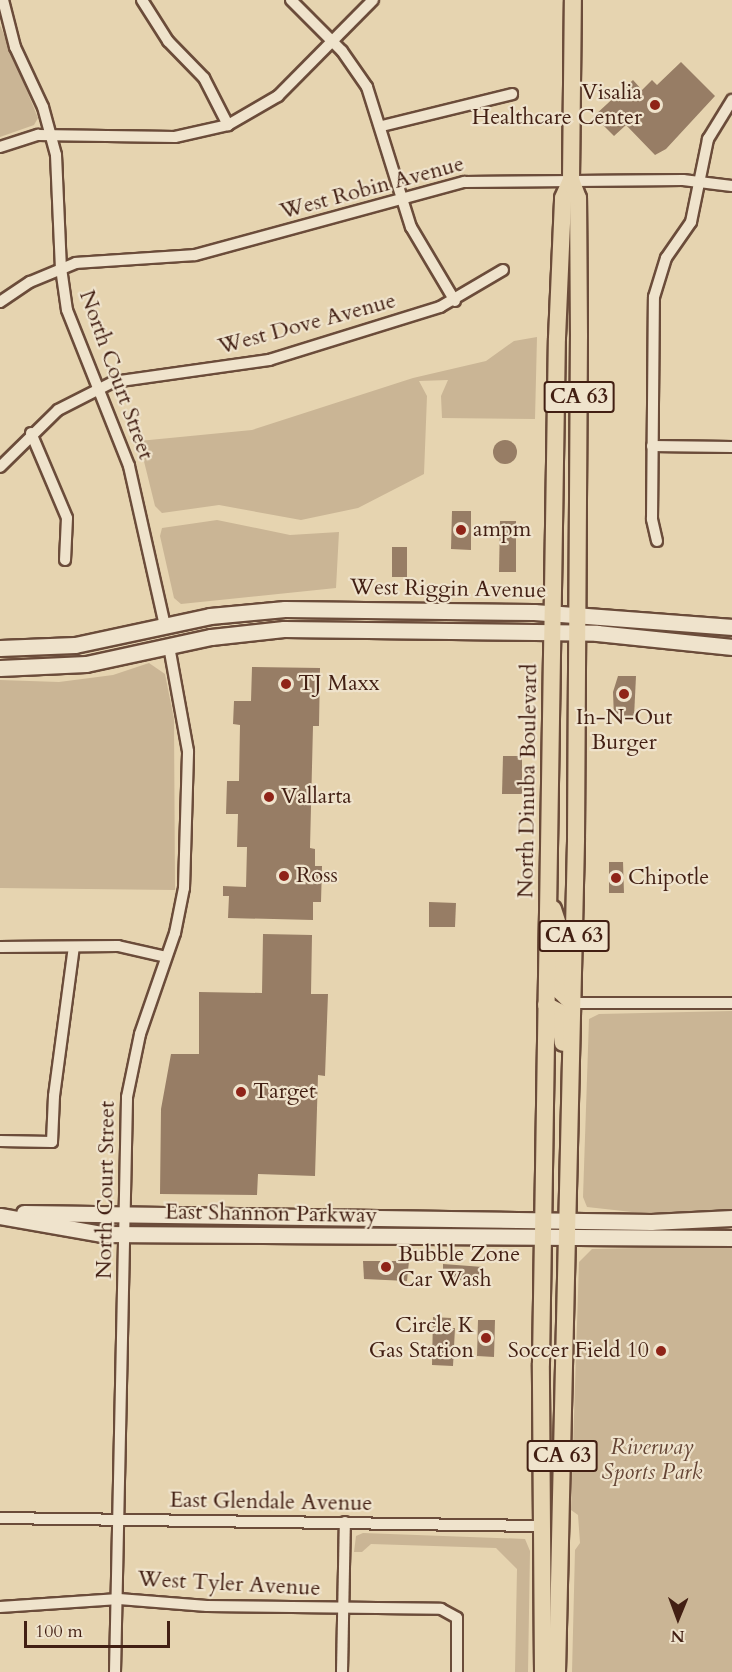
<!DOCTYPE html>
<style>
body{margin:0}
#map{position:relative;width:732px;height:1672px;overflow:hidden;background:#e6d4b0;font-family:Cardo,serif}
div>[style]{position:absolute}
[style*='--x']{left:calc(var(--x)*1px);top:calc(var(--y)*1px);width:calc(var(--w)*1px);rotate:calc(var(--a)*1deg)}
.green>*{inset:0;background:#cab595}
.building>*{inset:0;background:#977d65}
.round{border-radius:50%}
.roads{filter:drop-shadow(2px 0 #6b4c3a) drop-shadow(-2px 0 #6b4c3a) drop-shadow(0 2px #6b4c3a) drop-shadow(0 -2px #6b4c3a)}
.street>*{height:10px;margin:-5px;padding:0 5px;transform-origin:5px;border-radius:5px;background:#efe3cc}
.secondary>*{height:15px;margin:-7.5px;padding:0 7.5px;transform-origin:7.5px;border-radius:7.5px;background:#efe3cc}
.primary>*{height:16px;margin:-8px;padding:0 8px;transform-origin:8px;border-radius:8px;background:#e6d4b0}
.dots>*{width:16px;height:16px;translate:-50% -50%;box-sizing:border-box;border:3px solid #efe3cc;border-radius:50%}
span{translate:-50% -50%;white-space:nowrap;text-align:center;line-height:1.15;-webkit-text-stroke:4.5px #efe3cc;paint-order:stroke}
.shield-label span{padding:2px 4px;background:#efe3cc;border:2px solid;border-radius:4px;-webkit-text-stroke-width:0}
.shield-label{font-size:21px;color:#421f13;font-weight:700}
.poi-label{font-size:22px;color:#421f13}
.right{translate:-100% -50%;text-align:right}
.left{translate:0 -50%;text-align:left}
.street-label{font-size:22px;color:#421f13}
.park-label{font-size:22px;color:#644434;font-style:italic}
.north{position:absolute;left:648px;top:1588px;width:60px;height:60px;-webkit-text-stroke:4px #efe3cc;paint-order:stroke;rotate:181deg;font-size:16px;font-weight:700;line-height:24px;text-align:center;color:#421f13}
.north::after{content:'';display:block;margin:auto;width:21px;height:27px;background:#421f13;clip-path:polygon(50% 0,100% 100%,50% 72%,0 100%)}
.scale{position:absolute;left:24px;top:1621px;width:146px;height:27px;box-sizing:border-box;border:3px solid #421f13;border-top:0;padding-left:8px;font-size:18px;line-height:21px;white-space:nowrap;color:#421f13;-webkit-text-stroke:4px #efe3cc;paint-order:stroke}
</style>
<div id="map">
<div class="green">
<div style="clip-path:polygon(0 25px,38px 118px,34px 125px,0 137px)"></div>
<div style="clip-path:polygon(537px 337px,535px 419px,442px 418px,441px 396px,448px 380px,419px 381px,427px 396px,424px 474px,358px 508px,301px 520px,219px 505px,162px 513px,155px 506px,139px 441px,252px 430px,413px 378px,486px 361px,514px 341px)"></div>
<div style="clip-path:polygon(217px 520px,290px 535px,339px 532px,336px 588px,181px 604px,174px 598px,160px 536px,162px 528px)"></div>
<div style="clip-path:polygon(149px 663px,165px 674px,174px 719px,175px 890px,0 888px,0 680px,59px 682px,113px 675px)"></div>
<div style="clip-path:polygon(732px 1011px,732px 1210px,650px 1214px,587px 1207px,583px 1197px,589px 1019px,599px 1014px)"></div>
<div style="clip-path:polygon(732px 1246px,732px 1672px,572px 1672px,575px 1550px,580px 1543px,578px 1515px,571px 1510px,579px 1262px,592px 1249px)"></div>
<div style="clip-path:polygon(363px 1533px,525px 1539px,530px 1551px,528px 1672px,515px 1672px,517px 1569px,496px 1548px,371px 1544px,362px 1552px,354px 1552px,356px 1536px)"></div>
</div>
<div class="building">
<div style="clip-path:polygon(681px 62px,715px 96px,666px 149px,655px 155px,626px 125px,614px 136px,594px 116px,633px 80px,642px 90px,652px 80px,657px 85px)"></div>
<div class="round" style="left:493px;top:440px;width:24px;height:24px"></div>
<div style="clip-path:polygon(452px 511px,471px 511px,471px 550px,451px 549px)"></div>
<div style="clip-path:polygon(500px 521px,516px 521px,516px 572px,499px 572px)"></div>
<div style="clip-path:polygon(392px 547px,407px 547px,407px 577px,392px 577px)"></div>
<div style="clip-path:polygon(252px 667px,320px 668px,319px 726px,313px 726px,310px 848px,315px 849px,315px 866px,322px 866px,321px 902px,313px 902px,313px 920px,228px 918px,229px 896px,223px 896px,223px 886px,246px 887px,247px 847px,237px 847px,238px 814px,226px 814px,227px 781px,239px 781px,240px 725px,233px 724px,234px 701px,251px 701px)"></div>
<div style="clip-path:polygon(618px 676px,636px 676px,634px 717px,614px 718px,613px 692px)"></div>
<div style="clip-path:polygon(503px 756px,522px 756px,522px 794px,502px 794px)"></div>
<div style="clip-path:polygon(609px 862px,623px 862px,624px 893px,609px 893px)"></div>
<div style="clip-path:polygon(429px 902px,456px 903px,455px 927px,429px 927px)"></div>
<div style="clip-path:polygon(263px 934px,312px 935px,311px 994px,328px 994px,325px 1076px,318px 1075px,315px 1176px,258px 1174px,257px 1195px,160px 1194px,161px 1109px,171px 1054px,199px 1054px,199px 992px,262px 993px)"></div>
<div style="clip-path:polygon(363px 1261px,409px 1261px,407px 1281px,364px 1279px)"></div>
<div style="clip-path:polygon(443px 1264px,483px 1267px,483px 1279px,443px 1281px)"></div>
<div style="clip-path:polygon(433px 1317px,451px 1318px,451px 1328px,455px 1328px,453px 1366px,432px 1365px)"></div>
<div style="clip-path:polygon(478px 1320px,495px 1320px,494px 1357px,477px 1356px)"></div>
</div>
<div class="roads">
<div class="street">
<div style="--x:3;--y:0;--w:49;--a:75.7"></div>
<div style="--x:15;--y:47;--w:66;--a:65"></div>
<div style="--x:43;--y:107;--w:50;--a:74.8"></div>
<div style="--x:56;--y:155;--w:113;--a:87.5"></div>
<div style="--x:61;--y:268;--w:42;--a:81.9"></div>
<div style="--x:67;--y:310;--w:168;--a:68.3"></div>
<div style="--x:129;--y:466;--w:164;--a:77.3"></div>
<div style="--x:142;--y:0;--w:49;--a:57.6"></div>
<div style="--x:168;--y:41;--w:52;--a:45.8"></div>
<div style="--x:204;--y:78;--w:53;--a:62.9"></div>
<div style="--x:291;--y:0;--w:72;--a:45"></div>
<div style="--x:342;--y:51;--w:44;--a:55.2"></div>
<div style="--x:367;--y:87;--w:147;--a:72.6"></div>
<div style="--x:411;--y:227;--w:86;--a:59.3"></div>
<div style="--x:382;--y:126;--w:134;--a:-13.8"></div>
<div style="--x:0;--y:147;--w:40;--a:-18"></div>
<div style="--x:38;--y:135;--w:137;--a:0.8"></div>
<div style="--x:175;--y:137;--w:54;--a:-12.8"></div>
<div style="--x:228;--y:125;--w:58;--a:-30.1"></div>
<div style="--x:278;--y:96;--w:135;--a:-45.3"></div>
<div style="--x:0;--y:302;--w:36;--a:-34"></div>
<div style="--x:30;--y:282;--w:50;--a:-22.4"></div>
<div style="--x:76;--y:263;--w:119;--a:-3.8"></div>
<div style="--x:195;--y:255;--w:279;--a:-15.2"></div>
<div style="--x:464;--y:182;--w:219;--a:-0.5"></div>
<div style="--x:683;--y:180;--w:49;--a:7"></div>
<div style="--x:31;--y:433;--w:92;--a:67"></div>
<div style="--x:67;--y:518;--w:42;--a:92.7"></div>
<div style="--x:652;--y:446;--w:80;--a:0.7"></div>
<div style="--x:0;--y:467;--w:81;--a:-44.5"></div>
<div style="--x:58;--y:410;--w:62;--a:-27"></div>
<div style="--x:113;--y:382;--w:158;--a:-8"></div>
<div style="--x:269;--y:360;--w:179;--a:-17.2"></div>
<div style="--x:440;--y:307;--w:73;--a:-30.4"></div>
<div style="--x:657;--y:541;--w:23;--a:-103"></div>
<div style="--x:652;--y:519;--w:222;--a:-89.5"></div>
<div style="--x:654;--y:297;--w:41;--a:-72.9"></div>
<div style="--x:666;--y:258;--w:44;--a:-55.2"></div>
<div style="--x:691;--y:222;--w:85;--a:-78.4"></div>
<div style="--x:708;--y:139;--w:46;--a:-58.4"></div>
<div style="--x:0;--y:947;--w:118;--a:-0.5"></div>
<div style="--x:118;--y:946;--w:49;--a:12.9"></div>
<div style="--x:572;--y:1003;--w:160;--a:0"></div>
<div style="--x:0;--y:1141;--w:52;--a:1.1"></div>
<div style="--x:52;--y:1142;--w:46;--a:-87.5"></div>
<div style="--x:54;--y:1096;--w:150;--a:-82.4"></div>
<div style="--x:0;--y:1518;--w:542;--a:0.85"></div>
<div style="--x:0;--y:1607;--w:119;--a:-3.8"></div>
<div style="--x:119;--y:1599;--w:88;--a:4.5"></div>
<div style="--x:207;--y:1606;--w:234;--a:0.7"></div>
<div style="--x:441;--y:1609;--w:18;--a:29"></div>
<div style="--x:457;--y:1618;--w:54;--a:90"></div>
<div style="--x:115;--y:1672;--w:575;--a:-88.8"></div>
<div style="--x:127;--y:1097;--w:64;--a:-78.3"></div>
<div style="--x:140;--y:1034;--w:107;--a:-70.9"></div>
<div style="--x:175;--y:933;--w:46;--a:-78.7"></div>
<div style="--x:184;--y:888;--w:137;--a:-88.3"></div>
<div style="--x:188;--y:751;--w:107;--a:-100.3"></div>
<div style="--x:342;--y:1672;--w:150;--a:-88.9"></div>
</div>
<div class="secondary">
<div style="--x:0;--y:648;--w:75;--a:-2.3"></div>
<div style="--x:75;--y:645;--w:138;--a:-12.1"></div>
<div style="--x:210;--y:616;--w:75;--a:-5.3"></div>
<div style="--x:285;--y:609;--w:249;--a:0.7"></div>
<div style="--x:534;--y:612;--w:199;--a:4.3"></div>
<div style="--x:0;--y:668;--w:86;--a:-2.7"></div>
<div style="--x:86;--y:664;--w:128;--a:-12.2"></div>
<div style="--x:211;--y:637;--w:73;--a:-6.3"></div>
<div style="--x:284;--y:629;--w:313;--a:0.7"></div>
<div style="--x:597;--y:633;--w:136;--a:5.9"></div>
<div style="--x:24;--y:1213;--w:627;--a:0.82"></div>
<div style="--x:651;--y:1222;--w:81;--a:-2.8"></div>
<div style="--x:0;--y:1216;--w:104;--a:10"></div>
<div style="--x:102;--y:1234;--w:630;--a:0.36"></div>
</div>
<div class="primary">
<div style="--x:553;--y:909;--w:20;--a:72"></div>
<div style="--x:559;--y:928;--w:63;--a:89.1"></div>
<div style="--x:560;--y:991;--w:17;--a:45"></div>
<div style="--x:546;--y:1005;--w:15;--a:28"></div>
<div style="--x:559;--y:1012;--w:31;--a:83"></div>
<div style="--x:543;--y:1672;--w:309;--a:-90.4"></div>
<div style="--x:541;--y:1363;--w:1025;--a:-89.11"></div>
<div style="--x:557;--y:338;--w:140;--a:-87.5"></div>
<div style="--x:563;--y:198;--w:20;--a:-66"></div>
<div style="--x:557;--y:1672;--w:834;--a:-88.69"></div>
<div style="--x:576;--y:838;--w:502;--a:-89.66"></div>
<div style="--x:579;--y:336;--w:138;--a:-90.4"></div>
<div style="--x:578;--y:198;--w:19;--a:-111"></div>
<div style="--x:571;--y:180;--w:180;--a:-89.4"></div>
</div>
</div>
<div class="dots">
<div style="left:655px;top:105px;background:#8f2418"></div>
<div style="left:461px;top:530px;background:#8f2418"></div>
<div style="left:286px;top:684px;background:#8f2418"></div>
<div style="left:624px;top:694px;background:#8f2418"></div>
<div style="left:269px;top:797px;background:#8f2418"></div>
<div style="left:284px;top:876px;background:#8f2418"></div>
<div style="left:616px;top:878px;background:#8f2418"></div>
<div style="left:241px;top:1092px;background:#8f2418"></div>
<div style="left:386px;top:1267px;background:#8f2418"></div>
<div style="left:486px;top:1338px;background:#8f2418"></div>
<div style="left:661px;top:1351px;background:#8f2418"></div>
</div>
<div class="shield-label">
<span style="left:579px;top:397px">CA 63</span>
<span style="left:574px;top:936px">CA 63</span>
<span style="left:562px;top:1456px">CA 63</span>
</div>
<div class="poi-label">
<span class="right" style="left:642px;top:105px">Visalia<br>Healthcare Center</span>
<span class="left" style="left:473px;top:530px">ampm</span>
<span class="left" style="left:298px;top:684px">TJ Maxx</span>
<span style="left:624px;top:730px">In-N-Out<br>Burger</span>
<span class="left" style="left:281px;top:797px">Vallarta</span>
<span class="left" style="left:296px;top:876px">Ross</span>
<span class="left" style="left:628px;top:878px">Chipotle</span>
<span class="left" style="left:253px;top:1092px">Target</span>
<span class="left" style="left:398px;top:1267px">Bubble Zone<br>Car Wash</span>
<span class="right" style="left:474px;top:1338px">Circle K<br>Gas Station</span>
<span class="right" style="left:649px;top:1351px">Soccer Field 10</span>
</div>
<div class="street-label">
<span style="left:372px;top:188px;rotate:-15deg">West Robin Avenue</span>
<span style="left:307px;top:324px;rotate:-15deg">West Dove Avenue</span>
<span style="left:116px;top:375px;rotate:70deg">North Court Street</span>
<span style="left:448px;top:589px;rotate:1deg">West Riggin Avenue</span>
<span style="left:528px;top:781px;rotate:-89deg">North Dinuba Boulevard</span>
<span style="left:106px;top:1190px;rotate:-89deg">North Court Street</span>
<span style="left:271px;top:1214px;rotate:1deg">East Shannon Parkway</span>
<span style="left:271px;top:1502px;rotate:1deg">East Glendale Avenue</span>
<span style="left:229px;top:1584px;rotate:3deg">West Tyler Avenue</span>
</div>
<div class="park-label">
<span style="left:652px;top:1460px">Riverway<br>Sports Park</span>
</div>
<div class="north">N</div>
<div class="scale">100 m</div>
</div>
